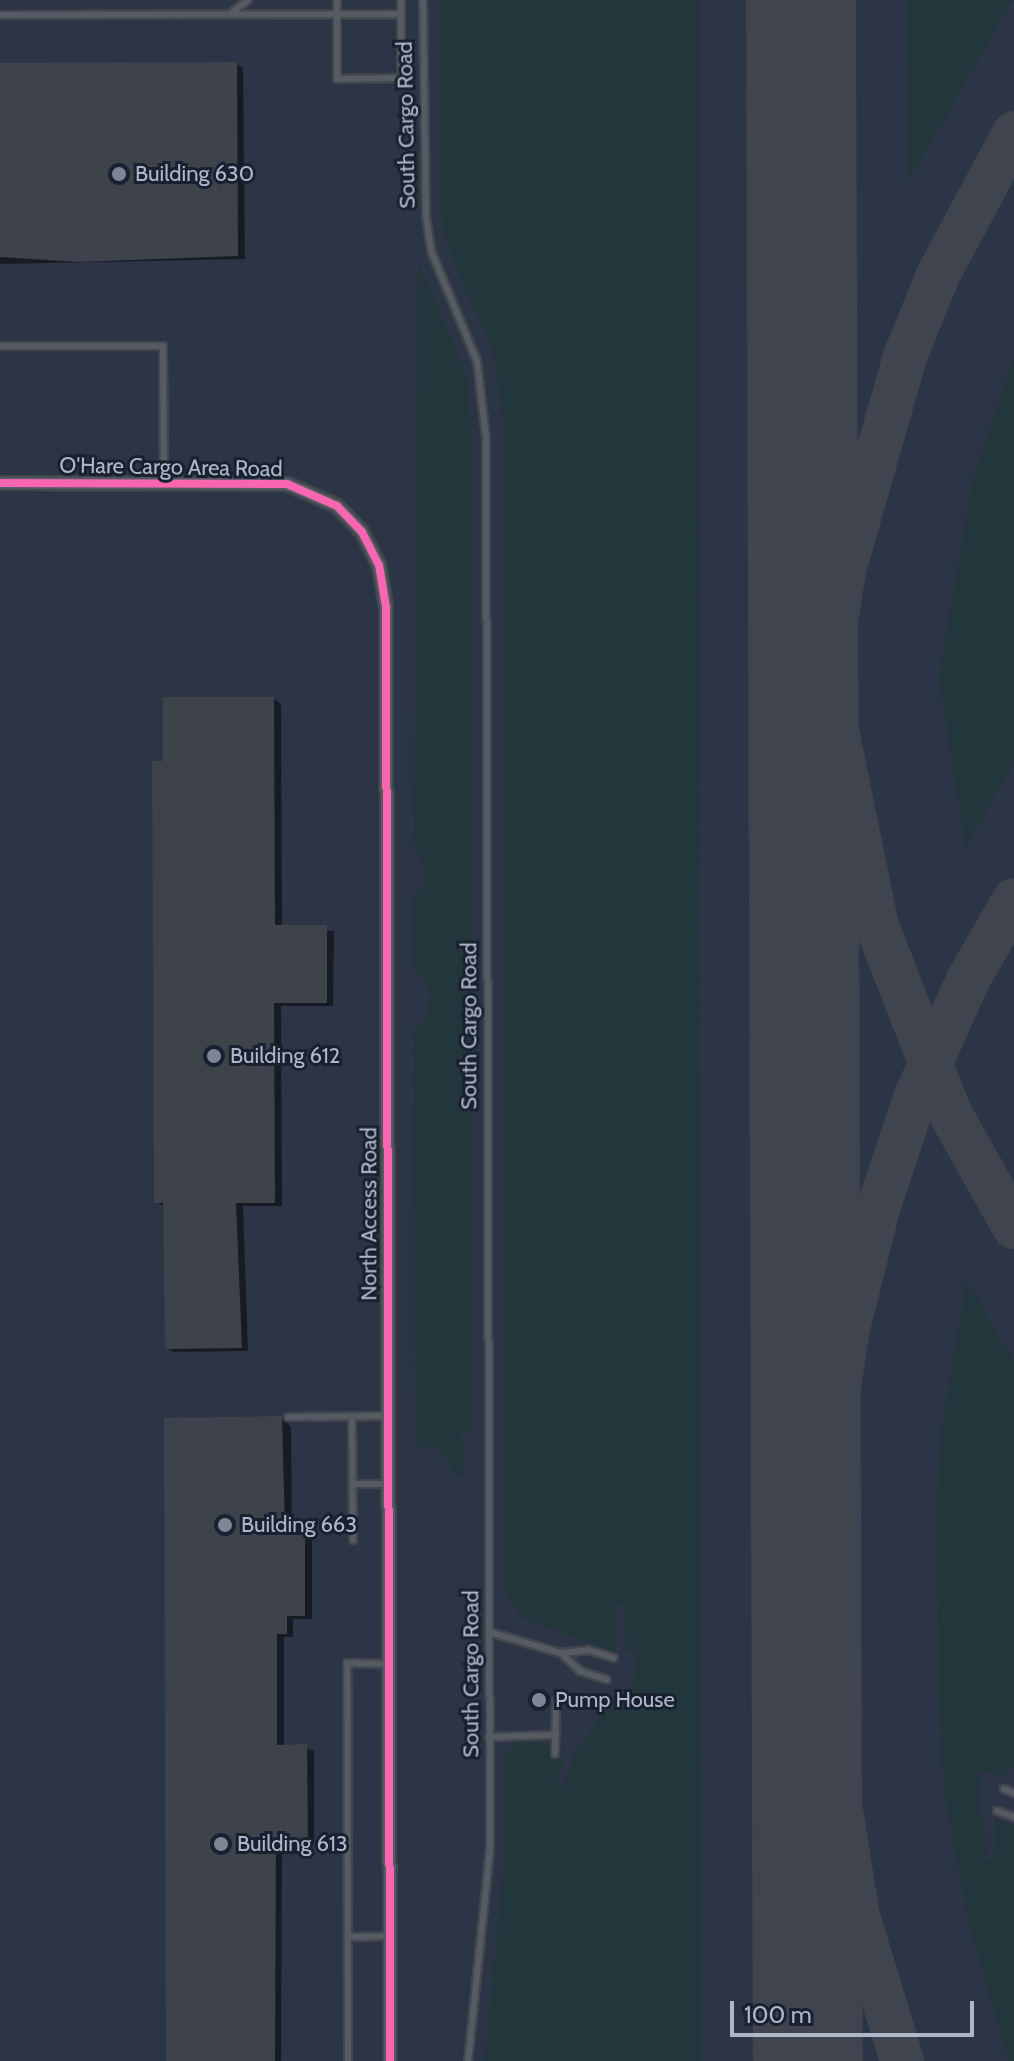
<!DOCTYPE html>
<style>
body{margin:0}
#map{position:relative;width:1014px;height:2061px;overflow:hidden;background:#252b35;font-family:Cabin,sans-serif}
div>[style]{position:absolute}
[style*='--x']{left:calc(var(--x)*1px);top:calc(var(--y)*1px);width:calc(var(--w)*1px);rotate:calc(var(--a)*1deg)}
.airport>*{inset:0;background:#2c3545}
.green>*{inset:0;background:#22363b}
.shadow>*{inset:0;background:#0007}
.taxiway>*{height:44px;margin:-22px;padding:0 22px;transform-origin:22px;border-radius:22px;background:#3f444e}
.runway>*{height:110px;margin:-55px;padding:0 55px;transform-origin:55px;border-radius:55px;background:#3f444e}
.building>*{inset:0;background:#3d424b}
.roads{filter:drop-shadow(2px 0 #42464d) drop-shadow(-2px 0 #42464d) drop-shadow(0 2px #42464d) drop-shadow(0 -2px #42464d)}
.service>*{height:6px;margin:-3px;padding:0 3px;transform-origin:3px;border-radius:3px;background:#565a63}
.minor>*{height:12px;margin:-6px;padding:0 6px;transform-origin:6px;border-radius:6px;background:#565a63}
.cycleway>*{height:8px;margin:-4px;padding:0 4px;transform-origin:4px;border-radius:4px;background:#f766af}
.dots>*{width:22px;height:22px;translate:-50% -50%;box-sizing:border-box;border:4px solid #182130;border-radius:50%}
span{translate:-50% -50%;white-space:nowrap;text-align:center;line-height:1.15;-webkit-text-stroke:6px #182130;paint-order:stroke}
.street-label{font-size:22px;color:#aeb6c8}
.poi-label{font-size:22px;color:#aeb6c8}
.left{translate:0 -50%;text-align:left}
.scale{position:absolute;left:730px;top:2001px;width:244px;height:36px;box-sizing:border-box;border:4px solid #aeb6c8;border-top:0;padding-left:10px;font-size:24px;line-height:28px;white-space:nowrap;color:#aeb6c8;-webkit-text-stroke:6px #182130;paint-order:stroke}
</style>
<div id="map">
<div class="airport">
<div style="clip-path:polygon(0 0,1014px 0,1014px 2061px,0 2061px)"></div>
</div>
<div class="green">
<div style="clip-path:polygon(439px 0,698px 0,701px 2061px,485px 2061px,503px 1873px,506px 1753px,517px 1743px,534px 1742px,547px 1747px,550px 1755px,566px 1756px,556px 1785px,563px 1788px,575px 1751px,606px 1710px,610px 1695px,632px 1701px,637px 1654px,626px 1650px,624px 1604px,617px 1605px,616px 1652px,521px 1618px,505px 1591px,503px 421px,493px 350px,454px 265px,442px 220px)"></div>
<div style="clip-path:polygon(907px 0,1013px 0,908px 182px)"></div>
<div style="clip-path:polygon(418px 261px,465px 371px,471px 428px,473px 1431px,459px 1432px,465px 1444px,465px 1477px,458px 1477px,437px 1447px,415px 1446px,414px 1028px,428px 1014px,429px 989px,414px 971px,414px 896px,424px 883px,424px 864px,414px 845px)"></div>
<div style="clip-path:polygon(1014px 357px,1014px 762px,966px 849px,939px 677px,973px 480px)"></div>
<div style="clip-path:polygon(967px 1281px,1014px 1363px,1014px 1767px,1001px 1776px,979px 1769px,978px 1818px,985px 1821px,986px 1861px,994px 1860px,995px 1819px,1014px 1826px,1014px 2061px,1009px 2061px,969px 1923px,944px 1792px,939px 1703px,937px 1506px,942px 1426px)"></div>
</div>
<div class="shadow">
<div style="clip-path:polygon(236px 64px,243px 68px,245px 259px,0 264px,0 65px)"></div>
<div style="clip-path:polygon(274px 699px,281px 704px,282px 927px,334px 931px,333px 1006px,281px 1006px,282px 1206px,243px 1206px,248px 1351px,174px 1352px,167px 1348px,163px 1206px,156px 1202px,165px 763px)"></div>
<div style="clip-path:polygon(282px 1418px,291px 1427px,292px 1531px,312px 1535px,312px 1619px,293px 1619px,293px 1637px,284px 1637px,284px 1747px,314px 1750px,314px 1843px,282px 1843px,281px 2061px,169px 2061px)"></div>
</div>
<div class="taxiway">
<div style="--x:804;--y:359;--w:210;--a:87.5"></div>
<div style="--x:813;--y:569;--w:113;--a:82.9"></div>
<div style="--x:827;--y:681;--w:250;--a:78.5"></div>
<div style="--x:877;--y:926;--w:201;--a:68.7"></div>
<div style="--x:950;--y:1113;--w:131;--a:60.7"></div>
<div style="--x:835;--y:628;--w:58;--a:-81"></div>
<div style="--x:844;--y:571;--w:226;--a:-74.1"></div>
<div style="--x:906;--y:354;--w:85;--a:-67.9"></div>
<div style="--x:938;--y:275;--w:161;--a:-61.8"></div>
<div style="--x:804;--y:965;--w:234;--a:-85.3"></div>
<div style="--x:828;--y:1729;--w:189;--a:80.9"></div>
<div style="--x:858;--y:1916;--w:152;--a:73.1"></div>
<div style="--x:807;--y:1775;--w:289;--a:-86.6"></div>
<div style="--x:824;--y:1487;--w:160;--a:-81.4"></div>
<div style="--x:848;--y:1329;--w:124;--a:-76"></div>
<div style="--x:878;--y:1209;--w:117;--a:-71.6"></div>
<div style="--x:915;--y:1098;--w:132;--a:-65.8"></div>
<div style="--x:969;--y:978;--w:90;--a:-60"></div>
</div>
<div class="runway">
<div style="--x:801;--y:0;--w:2061;--a:89.81"></div>
</div>
<div class="building">
<div style="clip-path:polygon(237px 62px,238px 256px,79px 262px,0 257px,0 63px)"></div>
<div style="clip-path:polygon(163px 697px,274px 697px,275px 925px,327px 925px,327px 1003px,274px 1003px,275px 1203px,236px 1203px,242px 1348px,165px 1349px,163px 1203px,154px 1203px,152px 761px,163px 761px)"></div>
<div style="clip-path:polygon(282px 1416px,285px 1529px,305px 1529px,305px 1616px,287px 1616px,287px 1634px,277px 1634px,277px 1745px,307px 1744px,308px 1840px,276px 1840px,275px 2061px,166px 2061px,164px 1418px)"></div>
</div>
<div class="roads">
<div class="service">
<div style="--x:337;--y:0;--w:79;--a:90"></div>
<div style="--x:337;--y:79;--w:64;--a:-0.9"></div>
<div style="--x:401;--y:78;--w:78;--a:-90"></div>
<div style="--x:423;--y:0;--w:217;--a:89.2"></div>
<div style="--x:426;--y:217;--w:36;--a:81"></div>
<div style="--x:432;--y:253;--w:117;--a:67.4"></div>
<div style="--x:477;--y:361;--w:78;--a:83.3"></div>
<div style="--x:486;--y:438;--w:1411;--a:89.84"></div>
<div style="--x:490;--y:1849;--w:213;--a:95.9"></div>
<div style="--x:230;--y:14;--w:23;--a:-38"></div>
<div style="--x:0;--y:15;--w:401;--a:-0.1"></div>
<div style="--x:0;--y:346;--w:163;--a:0"></div>
<div style="--x:163;--y:346;--w:137;--a:89.6"></div>
<div style="--x:288;--y:1417;--w:100;--a:-0.6"></div>
<div style="--x:352;--y:1417;--w:123;--a:89.5"></div>
<div style="--x:352;--y:1484;--w:36;--a:0"></div>
<div style="--x:489;--y:1632;--w:75;--a:16.3"></div>
<div style="--x:561;--y:1653;--w:27;--a:-6"></div>
<div style="--x:588;--y:1650;--w:27;--a:17"></div>
<div style="--x:561;--y:1653;--w:26;--a:43"></div>
<div style="--x:580;--y:1671;--w:28;--a:18"></div>
<div style="--x:489;--y:1737;--w:67;--a:-1.7"></div>
<div style="--x:555;--y:1754;--w:53;--a:-88.9"></div>
<div style="--x:1004;--y:1789;--w:11;--a:22"></div>
<div style="--x:997;--y:1811;--w:18;--a:19"></div>
<div style="--x:349;--y:1937;--w:40;--a:-1.4"></div>
<div style="--x:348;--y:2061;--w:398;--a:-90.1"></div>
<div style="--x:347;--y:1663;--w:41;--a:1.4"></div>
</div>
<div class="minor">
<div style="--x:0;--y:483;--w:287;--a:0.2"></div>
<div style="--x:287;--y:484;--w:55;--a:23.7"></div>
<div style="--x:337;--y:506;--w:36;--a:46"></div>
<div style="--x:362;--y:532;--w:37;--a:63"></div>
<div style="--x:379;--y:565;--w:43;--a:80.5"></div>
<div style="--x:386;--y:607;--w:1454;--a:89.84"></div>
</div>
</div>
<div class="cycleway">
<div style="--x:0;--y:483;--w:287;--a:0.2"></div>
<div style="--x:287;--y:484;--w:55;--a:23.7"></div>
<div style="--x:337;--y:506;--w:36;--a:46"></div>
<div style="--x:362;--y:532;--w:37;--a:63"></div>
<div style="--x:379;--y:565;--w:43;--a:80.5"></div>
<div style="--x:386;--y:607;--w:1454;--a:89.84"></div>
</div>
<div class="dots">
<div style="left:119px;top:174px;background:#7e8595"></div>
<div style="left:214px;top:1056px;background:#7e8595"></div>
<div style="left:225px;top:1525px;background:#7e8595"></div>
<div style="left:539px;top:1700px;background:#7e8595"></div>
<div style="left:221px;top:1844px;background:#7e8595"></div>
</div>
<div class="street-label">
<span style="left:406px;top:125px;rotate:-91deg">South Cargo Road</span>
<span style="left:171px;top:467px;rotate:1deg">O'Hare Cargo Area Road</span>
<span style="left:469px;top:1026px;rotate:-90deg">South Cargo Road</span>
<span style="left:369px;top:1214px;rotate:-90deg">North Access Road</span>
<span style="left:471px;top:1674px;rotate:-90deg">South Cargo Road</span>
</div>
<div class="poi-label">
<span class="left" style="left:135px;top:174px">Building 630</span>
<span class="left" style="left:230px;top:1056px">Building 612</span>
<span class="left" style="left:241px;top:1525px">Building 663</span>
<span class="left" style="left:555px;top:1700px">Pump House</span>
<span class="left" style="left:237px;top:1844px">Building 613</span>
</div>
<div class="scale">100 m</div>
</div>
